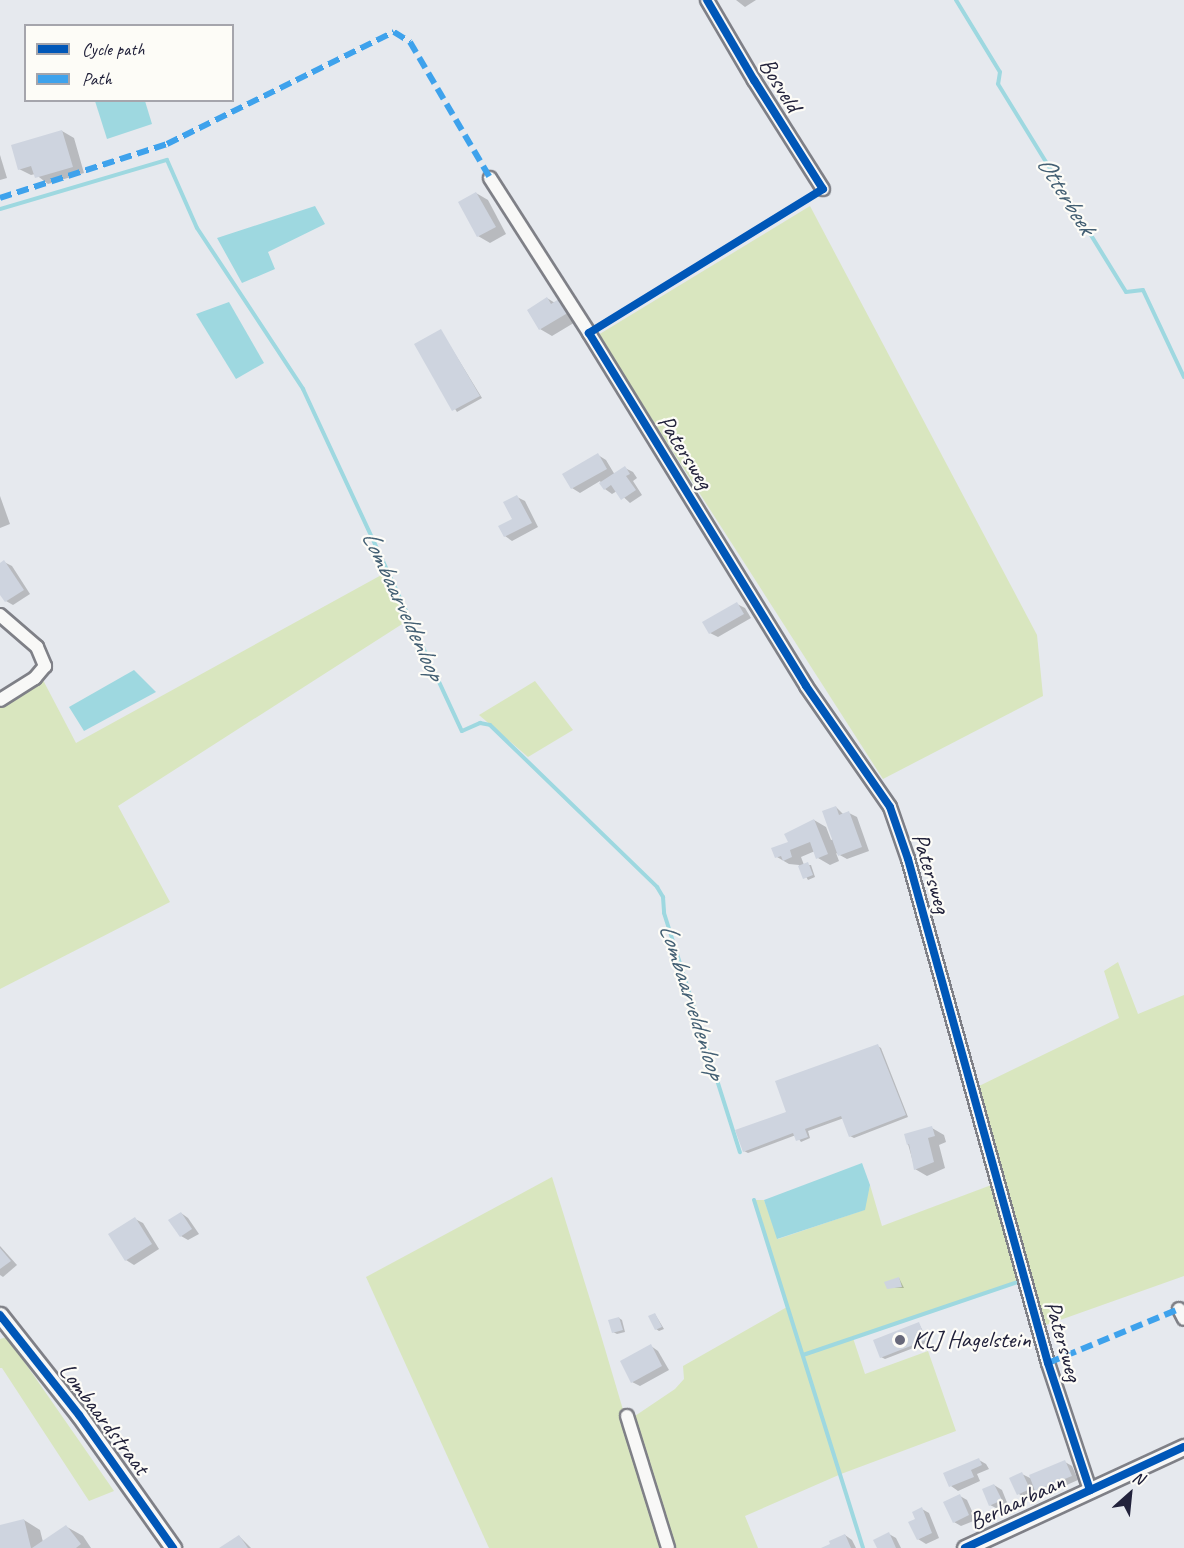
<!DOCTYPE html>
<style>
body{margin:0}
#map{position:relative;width:1184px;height:1548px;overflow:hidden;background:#e6e9ee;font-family:Caveat,sans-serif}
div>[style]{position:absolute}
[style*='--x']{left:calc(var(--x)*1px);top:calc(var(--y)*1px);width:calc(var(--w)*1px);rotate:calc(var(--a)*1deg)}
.green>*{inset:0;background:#d9e6bf}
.water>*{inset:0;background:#9ed8e0}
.shadow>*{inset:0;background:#0003}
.stream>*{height:4px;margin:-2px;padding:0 2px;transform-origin:2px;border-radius:2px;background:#9ed8e0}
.building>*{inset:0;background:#ced4df}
.roads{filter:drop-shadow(2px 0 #7f8087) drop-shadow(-2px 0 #7f8087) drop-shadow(0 2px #7f8087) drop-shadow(0 -2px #7f8087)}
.minor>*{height:12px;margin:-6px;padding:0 6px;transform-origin:6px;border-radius:6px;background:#f8f8f7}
.tertiary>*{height:15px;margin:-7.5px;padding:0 7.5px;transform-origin:7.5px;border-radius:7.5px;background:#f8f8f7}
.quiet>*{height:6px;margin-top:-3px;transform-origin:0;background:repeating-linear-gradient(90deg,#3ea2ec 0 12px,transparent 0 18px)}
.cycleway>*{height:8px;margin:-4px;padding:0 4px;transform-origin:4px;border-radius:4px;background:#0057b8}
.dots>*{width:16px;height:16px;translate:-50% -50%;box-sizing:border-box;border:3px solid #fdfcf7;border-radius:50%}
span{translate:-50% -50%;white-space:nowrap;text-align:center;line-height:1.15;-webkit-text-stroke:4.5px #fdfcf7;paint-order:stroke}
.street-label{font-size:24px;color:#22223b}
.poi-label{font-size:24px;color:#22223b}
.left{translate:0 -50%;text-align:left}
.water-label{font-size:26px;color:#435f73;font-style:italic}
.legend{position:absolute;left:24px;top:24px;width:210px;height:78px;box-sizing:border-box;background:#fdfcf7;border:2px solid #a5a5ac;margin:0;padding:8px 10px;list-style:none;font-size:18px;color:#22223b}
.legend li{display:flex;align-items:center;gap:12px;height:30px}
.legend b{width:30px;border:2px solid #a5a5ac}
.north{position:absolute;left:1100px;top:1464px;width:60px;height:60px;-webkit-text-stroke:4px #fdfcf7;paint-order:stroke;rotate:27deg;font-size:16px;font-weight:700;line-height:24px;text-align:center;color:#22223b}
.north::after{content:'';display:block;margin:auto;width:21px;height:27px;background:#22223b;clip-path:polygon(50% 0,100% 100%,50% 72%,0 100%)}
</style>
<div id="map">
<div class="green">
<div style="clip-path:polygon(810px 206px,1037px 635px,1043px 696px,883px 779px,598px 335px)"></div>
<div style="clip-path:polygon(385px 573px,410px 619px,118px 806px,170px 902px,0 989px,0 707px,43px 680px,76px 743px)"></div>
<div style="clip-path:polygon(535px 681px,573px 730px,528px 757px,479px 715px)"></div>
<div style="clip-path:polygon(1118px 962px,1138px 1014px,1184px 995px,1184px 1276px,1046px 1325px,977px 1087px,1119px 1018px,1104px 971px)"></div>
<div style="clip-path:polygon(552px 1177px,597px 1322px,664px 1548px,489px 1548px,366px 1277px)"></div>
<div style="clip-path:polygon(994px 1184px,1023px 1280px,853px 1338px,865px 1374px,928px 1351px,956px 1431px,841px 1474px,745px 1516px,758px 1548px,674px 1548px,632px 1418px,675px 1389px,684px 1379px,683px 1366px,787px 1307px,754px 1200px,764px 1200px,778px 1239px,864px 1210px,870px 1185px,882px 1226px)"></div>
<div style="clip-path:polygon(7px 1337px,114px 1491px,89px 1501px,2px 1368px,0 1368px,0 1339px)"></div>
</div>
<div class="water">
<div style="clip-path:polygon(95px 101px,145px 101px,152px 124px,107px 139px)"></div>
<div style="clip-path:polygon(315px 206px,325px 224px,268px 252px,275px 269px,242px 283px,217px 238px)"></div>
<div style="clip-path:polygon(229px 302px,264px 363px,236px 379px,196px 314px)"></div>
<div style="clip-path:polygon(134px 670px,156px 692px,84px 731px,69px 707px)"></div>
<div style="clip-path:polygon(862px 1163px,870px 1185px,865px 1210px,777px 1239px,764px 1200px)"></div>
</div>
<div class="shadow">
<div style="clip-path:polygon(736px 0,756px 0,745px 7px)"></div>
<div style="clip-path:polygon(62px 131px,74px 138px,84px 173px,48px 184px,35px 174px,31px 175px,19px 169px)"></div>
<div style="clip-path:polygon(0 155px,7px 178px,0 180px)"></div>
<div style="clip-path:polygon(476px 193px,488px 200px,506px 234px,490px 243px,478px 236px)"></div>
<div style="clip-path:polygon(547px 298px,555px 303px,582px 318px,552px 336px,540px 329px)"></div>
<div style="clip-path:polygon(441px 331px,482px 398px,457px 412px,416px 345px)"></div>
<div style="clip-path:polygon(598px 455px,606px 460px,615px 475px,625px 468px,633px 472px,637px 478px,633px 481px,642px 495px,630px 503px,617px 491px,612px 494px,605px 489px,600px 481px,580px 493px,572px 488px)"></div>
<div style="clip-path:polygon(0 496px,10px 524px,0 528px)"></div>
<div style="clip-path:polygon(517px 497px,525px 501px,538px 527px,512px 541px,505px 536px,514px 520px)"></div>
<div style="clip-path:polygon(4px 562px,12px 566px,30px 594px,13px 605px,6px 601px,0 592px,0 565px)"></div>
<div style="clip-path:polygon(737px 604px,745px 608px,751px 618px,718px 637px,710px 633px)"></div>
<div style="clip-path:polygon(836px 807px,844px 815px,849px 813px,857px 817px,869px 851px,847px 859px,836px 853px,839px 861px,830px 865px,818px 858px,815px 851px,801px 857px,804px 865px,811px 865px,815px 877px,808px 880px,799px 865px,789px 864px,777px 857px,814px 820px,826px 827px,831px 840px,834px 839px)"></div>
<div style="clip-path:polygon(878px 1046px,881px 1048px,908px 1117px,854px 1138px,850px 1136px,844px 1118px,808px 1131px,810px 1138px,801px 1142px,796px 1135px,748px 1153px,744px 1151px,788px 1113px)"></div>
<div style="clip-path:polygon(932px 1128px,944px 1135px,946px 1142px,939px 1145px,945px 1168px,927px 1176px,915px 1169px,908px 1144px)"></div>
<div style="clip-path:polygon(181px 1213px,188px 1218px,199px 1234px,188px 1240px,181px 1236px)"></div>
<div style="clip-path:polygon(135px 1219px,143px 1223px,159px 1249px,134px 1265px,126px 1260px)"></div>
<div style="clip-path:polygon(0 1246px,17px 1265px,3px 1277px,0 1275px)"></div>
<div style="clip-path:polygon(899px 1278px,904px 1288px,888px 1288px)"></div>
<div style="clip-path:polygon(655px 1314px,664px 1329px,659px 1331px,656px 1329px)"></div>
<div style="clip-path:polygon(619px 1318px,622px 1320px,625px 1332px,617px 1334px,613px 1332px)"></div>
<div style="clip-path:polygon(919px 1324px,929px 1342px,885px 1359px,881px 1357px)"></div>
<div style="clip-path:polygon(651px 1346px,658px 1351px,669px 1370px,640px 1386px,632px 1382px)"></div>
<div style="clip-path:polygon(979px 1460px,986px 1464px,989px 1469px,977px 1474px,980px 1481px,958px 1491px,951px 1486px)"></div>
<div style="clip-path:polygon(1065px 1462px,1072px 1466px,1078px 1480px,1044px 1495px,1035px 1489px,1037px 1494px,1026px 1499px,1019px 1494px,1011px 1479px,1022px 1474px,1032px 1479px)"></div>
<div style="clip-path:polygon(994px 1485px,1002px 1490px,1008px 1505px,998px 1509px,990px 1505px)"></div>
<div style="clip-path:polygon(960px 1496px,967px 1500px,976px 1520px,961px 1526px,954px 1522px)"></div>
<div style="clip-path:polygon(922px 1509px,929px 1513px,939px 1538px,926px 1544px,918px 1539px,917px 1519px)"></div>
<div style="clip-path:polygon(24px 1520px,40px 1530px,43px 1542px,67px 1527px,83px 1536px,91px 1548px,0 1548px,0 1527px)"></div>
<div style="clip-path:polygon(889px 1534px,896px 1538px,901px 1548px,878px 1548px)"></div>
<div style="clip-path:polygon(845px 1535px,852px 1540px,856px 1548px,825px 1548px)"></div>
<div style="clip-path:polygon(239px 1536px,251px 1548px,222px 1548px)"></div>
</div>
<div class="stream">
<div style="--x:956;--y:0;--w:84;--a:58.6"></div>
<div style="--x:1000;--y:72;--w:12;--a:99"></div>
<div style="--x:998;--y:84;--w:244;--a:58.4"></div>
<div style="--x:1126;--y:292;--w:17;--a:-7"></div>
<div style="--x:1143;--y:290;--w:96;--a:64.8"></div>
<div style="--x:0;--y:209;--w:174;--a:-16.4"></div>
<div style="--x:167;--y:160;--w:74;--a:66.2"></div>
<div style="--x:197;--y:228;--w:193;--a:56.6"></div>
<div style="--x:303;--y:389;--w:377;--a:65.1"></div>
<div style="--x:462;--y:731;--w:20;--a:-24"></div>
<div style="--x:480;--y:723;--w:10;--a:11"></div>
<div style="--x:490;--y:725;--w:233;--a:44.1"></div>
<div style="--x:657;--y:887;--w:12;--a:59"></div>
<div style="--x:663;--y:897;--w:16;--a:86"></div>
<div style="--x:664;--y:913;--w:251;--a:72.4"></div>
<div style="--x:754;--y:1200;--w:365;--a:72.6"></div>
<div style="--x:803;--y:1355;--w:232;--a:-18.8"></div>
</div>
<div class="building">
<div style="clip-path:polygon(62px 130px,73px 167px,35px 178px,31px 166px,18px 170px,11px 145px)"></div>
<div style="clip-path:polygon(476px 192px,496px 227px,477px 237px,458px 202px)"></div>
<div style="clip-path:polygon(547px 297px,551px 304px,562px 297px,571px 311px,539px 330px,527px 310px)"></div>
<div style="clip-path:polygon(441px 329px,480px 396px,452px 411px,414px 344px)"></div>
<div style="clip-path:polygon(598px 453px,607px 469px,571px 489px,562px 474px)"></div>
<div style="clip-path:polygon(625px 466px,630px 474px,626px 476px,636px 490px,621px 500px,611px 485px,604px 490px,599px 483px)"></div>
<div style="clip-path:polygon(517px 495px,532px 523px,504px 537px,498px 526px,512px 519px,503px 502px)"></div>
<div style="clip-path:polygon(4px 560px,24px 590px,5px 602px,0 595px,0 563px)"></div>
<div style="clip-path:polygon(737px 602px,744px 614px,709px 634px,702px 622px)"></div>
<div style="clip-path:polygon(836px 806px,839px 815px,849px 811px,862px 847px,838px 856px,822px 811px)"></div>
<div style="clip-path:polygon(814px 819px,828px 854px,816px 859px,810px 842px,790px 850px,792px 857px,783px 861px,781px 856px,775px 858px,771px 848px,788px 842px,784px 834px)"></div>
<div style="clip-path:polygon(808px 862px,813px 875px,803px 879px,798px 866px)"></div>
<div style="clip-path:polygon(878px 1044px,906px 1115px,849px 1137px,841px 1116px,805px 1129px,808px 1137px,796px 1141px,793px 1133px,743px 1152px,735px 1130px,786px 1112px,775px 1081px)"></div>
<div style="clip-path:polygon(932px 1126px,935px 1136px,928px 1138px,934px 1162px,914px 1170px,909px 1144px,907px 1145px,904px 1134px)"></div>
<div style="clip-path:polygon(181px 1212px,192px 1229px,180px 1237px,168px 1220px)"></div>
<div style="clip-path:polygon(135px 1217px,152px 1244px,125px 1261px,108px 1234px)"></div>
<div style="clip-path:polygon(0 1248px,11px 1261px,0 1269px)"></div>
<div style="clip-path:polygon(899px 1277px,902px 1287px,887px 1289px,884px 1282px)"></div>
<div style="clip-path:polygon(655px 1313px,662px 1327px,655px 1330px,648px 1316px)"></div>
<div style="clip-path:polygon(619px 1317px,623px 1330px,612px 1333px,608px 1320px)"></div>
<div style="clip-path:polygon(919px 1322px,926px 1340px,880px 1358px,873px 1340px)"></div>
<div style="clip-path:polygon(651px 1344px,662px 1366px,631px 1383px,620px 1361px)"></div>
<div style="clip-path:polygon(979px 1458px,982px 1465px,971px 1470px,974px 1477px,949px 1487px,943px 1473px)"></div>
<div style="clip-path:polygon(1065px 1460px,1072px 1476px,1035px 1491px,1029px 1475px)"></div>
<div style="clip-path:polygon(1022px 1472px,1030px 1489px,1017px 1495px,1009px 1478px)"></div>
<div style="clip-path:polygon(994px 1484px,1002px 1500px,989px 1506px,982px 1489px)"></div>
<div style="clip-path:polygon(960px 1494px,969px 1515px,953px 1523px,943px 1502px)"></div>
<div style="clip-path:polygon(922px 1507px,932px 1533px,917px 1540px,908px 1522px,915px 1519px,912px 1512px)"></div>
<div style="clip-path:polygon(24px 1519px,31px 1548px,0 1548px,0 1525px)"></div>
<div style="clip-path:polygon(66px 1525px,81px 1544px,76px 1548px,32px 1548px)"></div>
<div style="clip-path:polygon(889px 1532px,896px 1548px,877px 1548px,873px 1540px)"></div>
<div style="clip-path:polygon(845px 1534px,851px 1548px,821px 1548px,830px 1544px,829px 1541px)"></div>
<div style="clip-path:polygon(239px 1535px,248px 1548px,219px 1548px)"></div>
</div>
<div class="roads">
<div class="minor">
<div style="--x:707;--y:0;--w:93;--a:59.6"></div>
<div style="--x:754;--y:80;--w:129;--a:57.7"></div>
<div style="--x:490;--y:178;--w:184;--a:57.4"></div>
<div style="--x:589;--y:333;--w:414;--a:58.4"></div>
<div style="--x:806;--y:686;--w:147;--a:55.2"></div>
<div style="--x:890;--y:807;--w:55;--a:70.9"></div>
<div style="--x:908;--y:859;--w:523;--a:74.48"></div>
<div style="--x:1048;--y:1363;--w:134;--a:71.7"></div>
<div style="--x:0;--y:615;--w:49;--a:40.9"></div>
<div style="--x:37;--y:647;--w:21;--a:67"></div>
<div style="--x:45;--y:666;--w:16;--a:130"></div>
<div style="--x:35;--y:678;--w:41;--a:147.8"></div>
<div style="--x:1179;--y:1309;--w:11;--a:63"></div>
<div style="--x:627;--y:1416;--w:138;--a:72.7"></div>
</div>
<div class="tertiary">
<div style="--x:0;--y:1315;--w:127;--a:51.7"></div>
<div style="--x:79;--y:1415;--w:163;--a:54.7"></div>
<div style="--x:965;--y:1548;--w:241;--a:-24.8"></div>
</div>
</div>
<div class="quiet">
<div style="--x:0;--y:198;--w:176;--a:-17.9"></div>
<div style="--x:167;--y:144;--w:253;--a:-26.3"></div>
<div style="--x:394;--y:32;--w:19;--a:32"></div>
<div style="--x:410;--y:42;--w:158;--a:59.5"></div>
<div style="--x:1048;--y:1363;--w:142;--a:-22.4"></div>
</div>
<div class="cycleway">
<div style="--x:707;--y:0;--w:93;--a:59.6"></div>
<div style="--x:754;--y:80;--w:129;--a:57.7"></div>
<div style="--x:823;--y:189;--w:275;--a:148.4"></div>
<div style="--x:589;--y:333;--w:414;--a:58.4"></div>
<div style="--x:806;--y:686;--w:147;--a:55.2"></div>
<div style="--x:890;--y:807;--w:55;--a:70.9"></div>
<div style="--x:908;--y:859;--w:523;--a:74.48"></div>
<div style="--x:1048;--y:1363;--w:134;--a:71.7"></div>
<div style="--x:0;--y:1315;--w:127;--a:51.7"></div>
<div style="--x:79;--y:1415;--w:163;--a:54.7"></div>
<div style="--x:965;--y:1548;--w:241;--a:-24.8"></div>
</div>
<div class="dots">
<div style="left:900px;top:1340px;background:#67687a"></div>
</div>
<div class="street-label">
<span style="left:780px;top:85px;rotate:58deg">Bosveld</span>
<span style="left:685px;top:452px;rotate:58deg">Patersweg</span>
<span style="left:931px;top:873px;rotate:73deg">Patersweg</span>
<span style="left:1063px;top:1341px;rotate:74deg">Patersweg</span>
<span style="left:104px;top:1419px;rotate:53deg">Lombaardstraat</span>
<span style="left:1017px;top:1502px;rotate:-25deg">Berlaarbaan</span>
</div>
<div class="poi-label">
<span class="left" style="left:912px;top:1340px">KLJ Hagelstein</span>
</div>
<div class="water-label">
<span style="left:1066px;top:195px;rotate:58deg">Otterbeek</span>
<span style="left:403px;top:605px;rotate:65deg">Lombaarveldenloop</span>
<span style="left:692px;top:1001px;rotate:72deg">Lombaarveldenloop</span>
</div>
<ul class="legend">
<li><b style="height:8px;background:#0057b8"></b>Cycle path</li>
<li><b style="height:8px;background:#3ea2ec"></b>Path</li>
</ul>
<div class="north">N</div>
</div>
